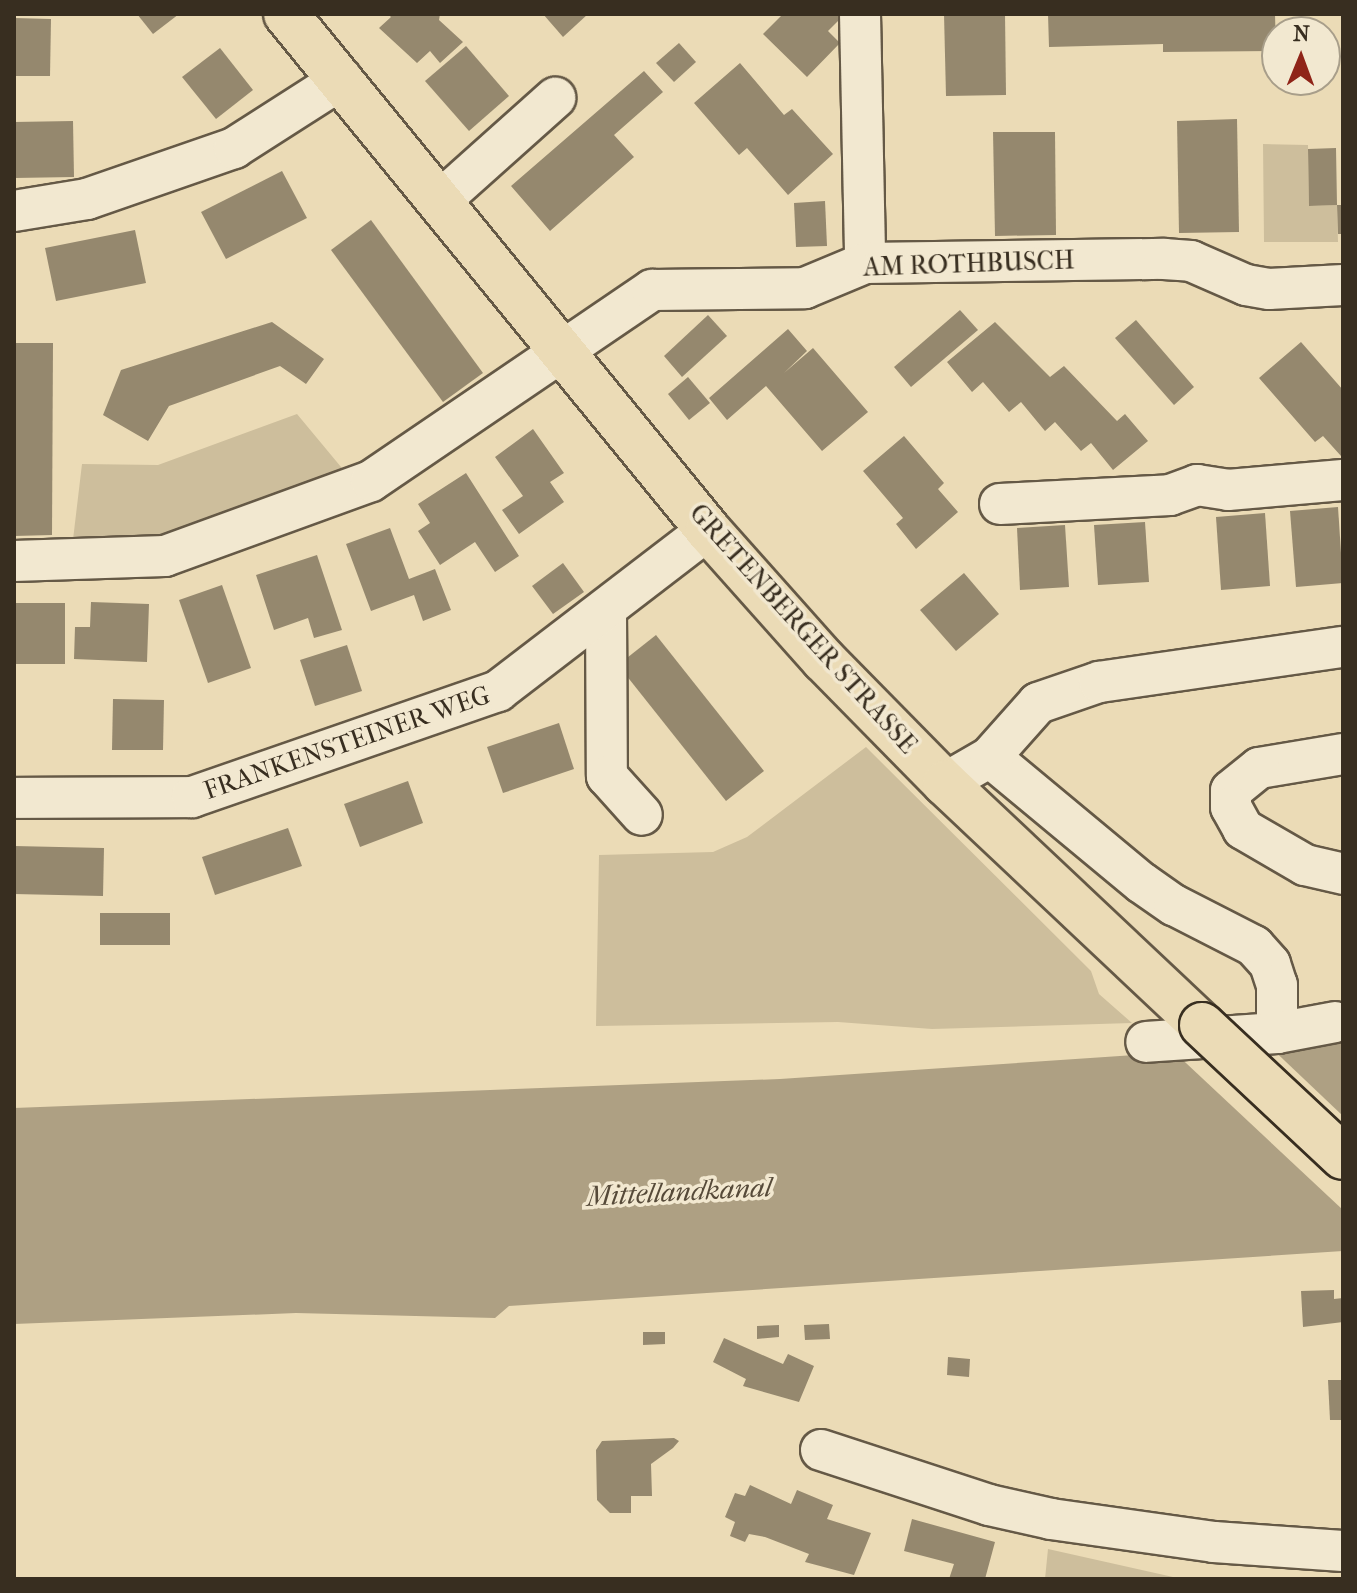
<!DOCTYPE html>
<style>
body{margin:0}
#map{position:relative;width:1357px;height:1593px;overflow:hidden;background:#ebdbb6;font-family:"IM FELL French Canon",serif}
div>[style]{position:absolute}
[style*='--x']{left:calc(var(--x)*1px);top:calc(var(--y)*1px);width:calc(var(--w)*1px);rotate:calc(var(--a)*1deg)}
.green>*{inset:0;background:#cdbe9c}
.water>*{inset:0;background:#aea083}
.pier>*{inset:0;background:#ebdbb6}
.building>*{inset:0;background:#95886e}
.roads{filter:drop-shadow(2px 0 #655946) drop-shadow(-2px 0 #655946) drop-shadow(0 2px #655946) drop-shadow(0 -2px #655946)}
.minor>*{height:40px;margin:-20px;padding:0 20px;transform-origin:20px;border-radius:20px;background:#f2e8d0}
.major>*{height:44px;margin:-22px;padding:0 22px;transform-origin:22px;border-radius:22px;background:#ebdbb6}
.bridges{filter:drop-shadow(2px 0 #382e20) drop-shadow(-2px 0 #382e20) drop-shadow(0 2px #382e20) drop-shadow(0 -2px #382e20)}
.major-bridge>*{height:44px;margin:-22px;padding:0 22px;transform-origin:22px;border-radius:22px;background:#ebdbb6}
span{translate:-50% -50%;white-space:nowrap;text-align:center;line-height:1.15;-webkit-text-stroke:7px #f2e8d0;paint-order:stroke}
.street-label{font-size:26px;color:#382e20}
.water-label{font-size:28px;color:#564a39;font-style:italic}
.frame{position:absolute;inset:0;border:16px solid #382e20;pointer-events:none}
.north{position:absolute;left:1261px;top:16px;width:80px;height:80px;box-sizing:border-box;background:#f2e8d0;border:2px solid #a89e8a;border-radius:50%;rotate:1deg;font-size:22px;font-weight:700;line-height:32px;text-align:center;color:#382e20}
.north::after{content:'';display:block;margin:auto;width:28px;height:36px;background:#8f2418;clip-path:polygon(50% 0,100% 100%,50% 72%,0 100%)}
</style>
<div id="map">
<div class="green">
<div style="clip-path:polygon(1263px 144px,1308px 145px,1309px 206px,1337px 205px,1338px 242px,1264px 242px)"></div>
<div style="clip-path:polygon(297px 414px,351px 479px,157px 547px,72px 548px,82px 464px,158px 465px)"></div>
<div style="clip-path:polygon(866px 747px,1091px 971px,1099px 994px,1132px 1023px,932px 1029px,838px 1022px,596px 1026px,599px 855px,713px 852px,747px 837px)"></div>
<div style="clip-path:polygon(1048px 1549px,1173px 1577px,1181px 1579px,1045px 1579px)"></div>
</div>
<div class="water">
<div style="clip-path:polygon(1343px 1041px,1343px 1251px,509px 1306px,495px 1318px,296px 1313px,14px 1324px,14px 1108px,780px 1079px)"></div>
</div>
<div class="pier">
<div style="clip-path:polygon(1266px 1043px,1343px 1116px,1343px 1210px,1171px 1049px)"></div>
</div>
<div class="building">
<div style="clip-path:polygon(137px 14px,179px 14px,153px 34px)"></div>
<div style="clip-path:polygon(388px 14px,440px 14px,439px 20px,463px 42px,440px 63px,430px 51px,417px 63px,379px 28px,391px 17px)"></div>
<div style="clip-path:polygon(543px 14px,588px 14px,563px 37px)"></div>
<div style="clip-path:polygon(783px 14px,845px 14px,828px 31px,840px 43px,807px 77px,763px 34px)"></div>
<div style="clip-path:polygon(944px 14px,1005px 14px,1006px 95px,946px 96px)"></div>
<div style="clip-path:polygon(1048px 14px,1275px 14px,1276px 51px,1163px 52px,1163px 44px,1049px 47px)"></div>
<div style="clip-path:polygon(14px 18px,51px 19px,50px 76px,14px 76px)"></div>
<div style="clip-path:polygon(679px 43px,696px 62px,674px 82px,656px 63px)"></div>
<div style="clip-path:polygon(466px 46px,509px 96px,469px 131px,425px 81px)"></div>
<div style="clip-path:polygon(220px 48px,253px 90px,216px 119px,182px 77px)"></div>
<div style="clip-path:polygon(740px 63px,784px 115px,792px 109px,833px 154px,788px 195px,747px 148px,739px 155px,694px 103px)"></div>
<div style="clip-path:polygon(644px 71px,663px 92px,614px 135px,634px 157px,550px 231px,511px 186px)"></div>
<div style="clip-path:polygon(1237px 119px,1239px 232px,1179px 233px,1177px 121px)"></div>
<div style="clip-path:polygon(73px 121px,74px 177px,14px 178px,14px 122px)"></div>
<div style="clip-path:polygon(993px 132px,1055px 132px,1056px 235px,995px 236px)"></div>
<div style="clip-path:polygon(1336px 148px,1337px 205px,1343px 205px,1343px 234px,1338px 234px,1337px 205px,1309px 206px,1308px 149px)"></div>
<div style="clip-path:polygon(282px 171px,307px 218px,226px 259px,201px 212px)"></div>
<div style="clip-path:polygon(825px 201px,827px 246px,796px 247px,794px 203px)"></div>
<div style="clip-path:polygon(371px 220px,483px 373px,443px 402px,331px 250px)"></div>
<div style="clip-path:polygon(135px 230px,146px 283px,56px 301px,45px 248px)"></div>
<div style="clip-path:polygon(960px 310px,978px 330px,911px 387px,894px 367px)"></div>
<div style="clip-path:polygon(708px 315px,727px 336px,682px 377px,664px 356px)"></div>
<div style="clip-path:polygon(1136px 320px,1194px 387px,1174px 405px,1115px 338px)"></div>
<div style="clip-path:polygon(272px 322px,324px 359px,306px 384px,280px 366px,169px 406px,148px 441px,103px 415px,121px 370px)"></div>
<div style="clip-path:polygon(995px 322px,1050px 377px,1064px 366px,1117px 421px,1125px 414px,1148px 441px,1113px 470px,1091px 443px,1081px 451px,1055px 422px,1045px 431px,1021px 402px,1009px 412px,983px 382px,972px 392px,947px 362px)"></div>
<div style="clip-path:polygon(788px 329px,807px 351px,784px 373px,813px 348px,868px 412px,822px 451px,766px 386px,727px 420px,709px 398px)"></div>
<div style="clip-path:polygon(1301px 342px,1343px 390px,1341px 456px,1323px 436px,1315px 442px,1259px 378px)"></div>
<div style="clip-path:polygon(14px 343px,53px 343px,52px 535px,14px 536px)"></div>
<div style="clip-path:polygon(688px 377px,710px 403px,689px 420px,668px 394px)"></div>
<div style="clip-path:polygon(533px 429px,564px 473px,550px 482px,564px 502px,519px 534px,502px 510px,523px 496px,495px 457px)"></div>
<div style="clip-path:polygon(904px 436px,944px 483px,938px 489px,958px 512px,916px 549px,896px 524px,903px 518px,863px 471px)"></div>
<div style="clip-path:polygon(466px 473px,519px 556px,495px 572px,475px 542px,440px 565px,418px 531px,430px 523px,418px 504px)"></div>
<div style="clip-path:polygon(1338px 507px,1343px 583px,1296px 587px,1290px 511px)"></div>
<div style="clip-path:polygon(1265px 513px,1270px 586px,1221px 590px,1216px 517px)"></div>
<div style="clip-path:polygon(1145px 522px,1149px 582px,1098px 585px,1094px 525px)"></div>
<div style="clip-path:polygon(1065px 525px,1069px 587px,1020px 590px,1017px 528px)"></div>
<div style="clip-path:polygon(390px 528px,409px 579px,435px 569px,451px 610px,423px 621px,414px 595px,371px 611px,346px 544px)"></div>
<div style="clip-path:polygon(317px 555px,342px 630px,314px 638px,308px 618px,274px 630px,256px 575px)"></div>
<div style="clip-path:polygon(563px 563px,584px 592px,553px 614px,532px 586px)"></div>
<div style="clip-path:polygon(964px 573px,999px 614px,956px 651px,920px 610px)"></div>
<div style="clip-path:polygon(222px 585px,251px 668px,208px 683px,179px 600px)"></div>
<div style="clip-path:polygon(91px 602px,149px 604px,147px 662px,74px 659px,75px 627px,90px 627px)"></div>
<div style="clip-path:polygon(14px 603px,65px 603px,65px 664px,14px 664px)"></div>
<div style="clip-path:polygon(656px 635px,764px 771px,726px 801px,618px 665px)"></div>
<div style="clip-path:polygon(347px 645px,362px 691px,315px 706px,300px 660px)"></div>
<div style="clip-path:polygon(113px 699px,164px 700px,163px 750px,112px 750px)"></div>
<div style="clip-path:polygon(559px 723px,574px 769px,503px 793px,487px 747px)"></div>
<div style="clip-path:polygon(408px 781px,423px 823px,360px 847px,344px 804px)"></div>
<div style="clip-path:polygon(288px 828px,302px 866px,215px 895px,202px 857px)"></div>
<div style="clip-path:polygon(14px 846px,104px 848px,103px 896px,14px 894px)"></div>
<div style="clip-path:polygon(100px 913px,170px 913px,170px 945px,100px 945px)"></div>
<div style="clip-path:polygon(1334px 1290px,1334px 1299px,1343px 1298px,1343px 1322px,1303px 1327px,1301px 1291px)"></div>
<div style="clip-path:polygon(829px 1324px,830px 1339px,805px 1340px,804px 1325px)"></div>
<div style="clip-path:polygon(779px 1325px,779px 1337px,757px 1339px,757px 1326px)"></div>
<div style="clip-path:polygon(643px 1332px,665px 1332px,665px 1344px,643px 1345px)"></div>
<div style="clip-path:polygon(724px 1338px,783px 1364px,788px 1354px,814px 1366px,799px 1402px,743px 1386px,746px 1379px,713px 1362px)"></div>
<div style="clip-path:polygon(948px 1357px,970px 1359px,969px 1377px,947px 1375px)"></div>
<div style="clip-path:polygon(1328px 1380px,1343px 1380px,1343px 1420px,1330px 1420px)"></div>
<div style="clip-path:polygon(674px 1438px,679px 1441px,673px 1448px,651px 1464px,652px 1496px,631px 1496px,631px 1513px,610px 1513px,597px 1500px,596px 1450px,602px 1441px)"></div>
<div style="clip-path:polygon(750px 1485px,791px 1504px,797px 1490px,833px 1505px,827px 1519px,871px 1533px,854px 1575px,805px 1562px,809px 1554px,765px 1537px,749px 1534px,745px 1542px,730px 1536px,735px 1522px,725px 1517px,735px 1493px,745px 1496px)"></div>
<div style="clip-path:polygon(912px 1519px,995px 1542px,985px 1579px,949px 1579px,954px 1564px,904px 1551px)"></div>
</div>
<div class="roads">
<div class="minor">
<div style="--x:860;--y:14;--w:249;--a:88.8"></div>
<div style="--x:442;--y:199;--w:152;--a:-41.8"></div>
<div style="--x:14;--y:211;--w:74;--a:-9.3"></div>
<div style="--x:87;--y:199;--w:156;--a:-19.1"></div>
<div style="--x:234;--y:148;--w:128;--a:-32.6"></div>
<div style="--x:1000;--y:504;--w:170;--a:-3"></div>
<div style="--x:1170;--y:495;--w:29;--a:-20"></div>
<div style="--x:1197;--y:485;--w:31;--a:9"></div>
<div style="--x:1228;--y:490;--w:115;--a:-5"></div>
<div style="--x:14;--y:561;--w:151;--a:-1.9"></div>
<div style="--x:165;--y:556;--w:219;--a:-20"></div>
<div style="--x:371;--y:481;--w:340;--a:-34.2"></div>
<div style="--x:652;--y:290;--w:153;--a:-0.7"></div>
<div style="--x:805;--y:288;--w:65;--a:-22.6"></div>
<div style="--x:865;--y:263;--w:299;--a:-0.8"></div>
<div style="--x:1164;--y:259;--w:27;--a:4"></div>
<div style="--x:1191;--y:261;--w:60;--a:23.6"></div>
<div style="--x:1246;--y:285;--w:23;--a:10"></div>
<div style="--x:1269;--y:289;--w:74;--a:-3.1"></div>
<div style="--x:606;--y:610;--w:166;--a:89.7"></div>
<div style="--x:607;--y:776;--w:52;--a:48.1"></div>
<div style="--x:1343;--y:754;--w:85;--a:170.5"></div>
<div style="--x:1259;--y:768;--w:36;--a:141"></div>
<div style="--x:1231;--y:791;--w:16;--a:90"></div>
<div style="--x:1231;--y:807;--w:25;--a:61"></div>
<div style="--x:1243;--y:829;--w:72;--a:30.1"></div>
<div style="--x:1305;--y:865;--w:39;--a:13"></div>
<div style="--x:990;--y:757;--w:197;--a:39.7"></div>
<div style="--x:1142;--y:883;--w:39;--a:35"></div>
<div style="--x:1174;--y:905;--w:90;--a:27.1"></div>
<div style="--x:1254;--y:946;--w:24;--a:48"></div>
<div style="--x:1270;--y:964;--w:22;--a:72"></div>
<div style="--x:1277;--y:985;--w:48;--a:90"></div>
<div style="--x:1277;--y:1033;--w:131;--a:176.1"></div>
<div style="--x:945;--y:783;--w:52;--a:-30"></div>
<div style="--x:990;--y:757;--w:72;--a:-48.4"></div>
<div style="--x:1038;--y:703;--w:65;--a:-19"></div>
<div style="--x:1099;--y:682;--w:246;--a:-8.2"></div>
<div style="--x:14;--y:798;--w:178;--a:-0.3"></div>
<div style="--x:192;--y:797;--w:324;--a:-19.1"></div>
<div style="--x:498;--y:691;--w:265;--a:-37.5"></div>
<div style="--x:1277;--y:1033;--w:59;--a:-10.7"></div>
<div style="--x:821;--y:1450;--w:177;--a:18.1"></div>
<div style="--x:989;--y:1505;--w:64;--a:12.7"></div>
<div style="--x:1051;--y:1519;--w:165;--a:8"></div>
<div style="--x:1214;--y:1542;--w:129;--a:4"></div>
</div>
<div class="major">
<div style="--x:286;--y:14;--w:667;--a:50.72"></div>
<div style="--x:708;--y:530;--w:174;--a:48.3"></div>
<div style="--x:824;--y:660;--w:173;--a:45.5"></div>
<div style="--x:945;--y:783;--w:353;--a:43.3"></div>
</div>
</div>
<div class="bridges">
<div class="major-bridge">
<div style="--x:1202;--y:1025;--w:193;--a:43.1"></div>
</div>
</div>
<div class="street-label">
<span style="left:969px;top:264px;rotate:-2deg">AM ROTHBUSCH</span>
<span style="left:803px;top:629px;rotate:48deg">GRETENBERGER STRASSE</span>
<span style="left:347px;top:743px;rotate:-19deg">FRANKENSTEINER WEG</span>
</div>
<div class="water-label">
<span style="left:679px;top:1192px;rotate:-3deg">Mittellandkanal</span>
</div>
<div class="frame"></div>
<div class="north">N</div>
</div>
